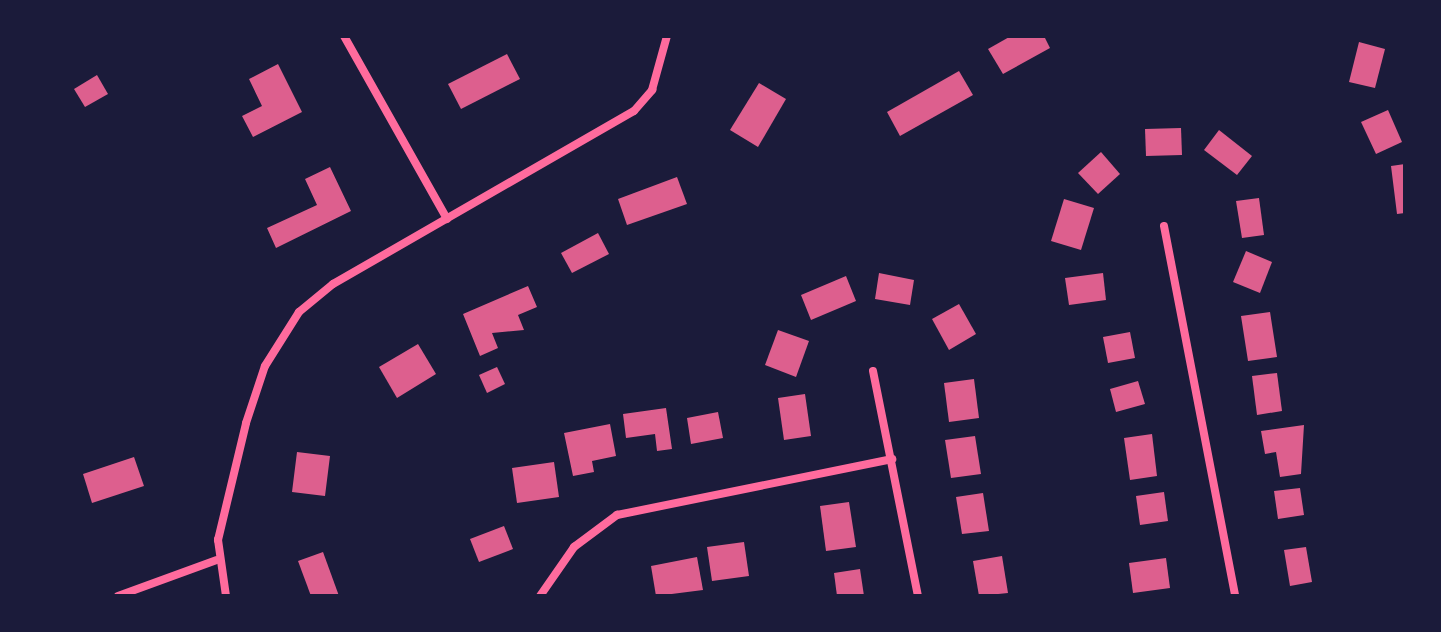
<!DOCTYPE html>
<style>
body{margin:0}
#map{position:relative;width:1441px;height:632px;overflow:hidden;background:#1b1b3a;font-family:Inter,sans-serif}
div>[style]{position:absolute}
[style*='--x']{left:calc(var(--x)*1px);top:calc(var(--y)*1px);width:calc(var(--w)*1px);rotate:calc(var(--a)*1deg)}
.building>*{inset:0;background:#dd5f8e}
.minor>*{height:8px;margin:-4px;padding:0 4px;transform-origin:4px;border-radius:4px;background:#ff6b9d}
span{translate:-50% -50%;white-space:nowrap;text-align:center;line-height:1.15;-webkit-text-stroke:6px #1b1b3a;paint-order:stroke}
.frame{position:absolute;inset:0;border:38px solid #1b1b3a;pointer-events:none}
</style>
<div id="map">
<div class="building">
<div style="clip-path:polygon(1011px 36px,1044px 36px,1050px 48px,1003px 74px,988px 49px)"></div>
<div style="clip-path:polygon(1359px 42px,1385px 49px,1375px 88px,1349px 82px)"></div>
<div style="clip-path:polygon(507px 54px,520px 79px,461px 109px,448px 84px)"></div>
<div style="clip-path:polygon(278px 64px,302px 112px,253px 137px,242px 116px,262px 106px,249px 79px)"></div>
<div style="clip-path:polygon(959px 71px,973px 95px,900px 136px,887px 112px)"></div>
<div style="clip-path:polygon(97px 75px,108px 94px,85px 107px,74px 89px)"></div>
<div style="clip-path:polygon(759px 83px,786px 99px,758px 147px,730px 130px)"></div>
<div style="clip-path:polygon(1388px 110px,1402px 142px,1376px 154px,1361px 122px)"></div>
<div style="clip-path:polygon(1181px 128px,1182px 155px,1146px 156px,1145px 129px)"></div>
<div style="clip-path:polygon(1219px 130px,1252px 156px,1237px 175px,1204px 150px)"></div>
<div style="clip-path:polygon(1101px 152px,1120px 174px,1098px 194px,1078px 173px)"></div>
<div style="clip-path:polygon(1405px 164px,1405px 213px,1397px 214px,1391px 166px)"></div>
<div style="clip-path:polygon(330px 167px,351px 211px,276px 248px,267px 228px,317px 205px,305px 179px)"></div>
<div style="clip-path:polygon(677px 177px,687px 204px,627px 225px,618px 199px)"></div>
<div style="clip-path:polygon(1259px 198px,1264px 235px,1242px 238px,1236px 201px)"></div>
<div style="clip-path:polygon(1064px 199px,1094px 208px,1081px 250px,1051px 241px)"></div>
<div style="clip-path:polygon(598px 233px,609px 254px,572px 273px,561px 253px)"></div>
<div style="clip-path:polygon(1246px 251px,1272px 262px,1260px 293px,1233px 282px)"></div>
<div style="clip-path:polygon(879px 273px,914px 280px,910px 305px,875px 299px)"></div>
<div style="clip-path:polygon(1103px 273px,1106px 300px,1069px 305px,1065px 278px)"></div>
<div style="clip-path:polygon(846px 276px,856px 301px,811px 320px,801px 295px)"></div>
<div style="clip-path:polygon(528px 286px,537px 307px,518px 315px,524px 330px,492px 333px,498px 348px,480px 356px,463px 314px)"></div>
<div style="clip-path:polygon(959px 304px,976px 334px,949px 350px,932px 319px)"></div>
<div style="clip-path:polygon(1270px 312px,1277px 357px,1248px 361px,1241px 316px)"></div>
<div style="clip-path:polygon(778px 330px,809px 341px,796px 377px,765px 365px)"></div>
<div style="clip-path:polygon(1130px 332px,1135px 358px,1108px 363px,1103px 337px)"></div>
<div style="clip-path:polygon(418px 344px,436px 374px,397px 398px,379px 367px)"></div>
<div style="clip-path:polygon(497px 367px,505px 384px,487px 393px,479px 375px)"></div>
<div style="clip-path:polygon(1277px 373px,1282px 411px,1257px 415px,1252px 376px)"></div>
<div style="clip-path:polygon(974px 379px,979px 418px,949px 422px,944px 383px)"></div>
<div style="clip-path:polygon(1138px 381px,1145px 404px,1116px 412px,1110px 389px)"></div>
<div style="clip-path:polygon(805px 394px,811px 436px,784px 440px,778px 398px)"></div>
<div style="clip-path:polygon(666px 408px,672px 449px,657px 451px,655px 434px,626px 438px,623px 414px)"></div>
<div style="clip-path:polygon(718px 412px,723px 438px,691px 444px,687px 418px)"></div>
<div style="clip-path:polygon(610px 424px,616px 456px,592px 461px,594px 472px,573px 476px,564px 433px)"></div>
<div style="clip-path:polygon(1304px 425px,1301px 474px,1280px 477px,1276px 452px,1265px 454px,1261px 431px)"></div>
<div style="clip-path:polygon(1152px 434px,1157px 476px,1130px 480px,1124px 438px)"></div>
<div style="clip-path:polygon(975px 436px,981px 474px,951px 478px,945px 440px)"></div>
<div style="clip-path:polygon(297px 452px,330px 456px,325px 496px,292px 492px)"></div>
<div style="clip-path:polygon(134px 457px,144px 486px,92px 503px,83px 474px)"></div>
<div style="clip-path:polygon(554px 462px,559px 497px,517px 503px,512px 468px)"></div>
<div style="clip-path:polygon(1300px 488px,1304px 515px,1278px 519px,1274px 491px)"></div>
<div style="clip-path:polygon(1164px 492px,1168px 521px,1140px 525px,1136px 496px)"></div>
<div style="clip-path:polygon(983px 493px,989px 531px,962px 534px,956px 497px)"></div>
<div style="clip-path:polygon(849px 502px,856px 547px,826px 551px,820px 506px)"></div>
<div style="clip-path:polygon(504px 526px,513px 549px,479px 562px,470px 539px)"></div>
<div style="clip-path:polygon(744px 542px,749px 576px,712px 581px,707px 547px)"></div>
<div style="clip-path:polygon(1306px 547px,1312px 582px,1290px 586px,1284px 550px)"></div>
<div style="clip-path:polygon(323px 552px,339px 596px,311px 596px,298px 561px)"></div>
<div style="clip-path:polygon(1002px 556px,1008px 593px,979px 596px,973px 561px)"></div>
<div style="clip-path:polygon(697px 557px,703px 590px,656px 596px,651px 566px)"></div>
<div style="clip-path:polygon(1166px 558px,1170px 588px,1133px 593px,1129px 563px)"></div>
<div style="clip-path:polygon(860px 569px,864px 596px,837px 596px,834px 573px)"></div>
</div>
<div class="minor">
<div style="--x:344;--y:36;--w:210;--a:60.6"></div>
<div style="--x:1164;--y:226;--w:377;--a:79.1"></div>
<div style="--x:873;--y:371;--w:229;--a:78.7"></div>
<div style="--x:118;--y:596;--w:105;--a:-20"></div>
<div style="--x:226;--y:596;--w:57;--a:-98.1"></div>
<div style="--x:218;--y:540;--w:120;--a:-76.5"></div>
<div style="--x:246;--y:423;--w:60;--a:-71.6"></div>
<div style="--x:265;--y:366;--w:64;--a:-57.8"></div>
<div style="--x:299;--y:312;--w:44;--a:-39.5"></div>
<div style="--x:333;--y:284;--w:347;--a:-29.9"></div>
<div style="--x:634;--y:111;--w:28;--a:-49"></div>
<div style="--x:652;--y:90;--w:56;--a:-74.5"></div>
<div style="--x:540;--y:596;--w:60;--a:-55.2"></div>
<div style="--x:574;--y:547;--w:54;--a:-36.7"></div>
<div style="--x:617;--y:515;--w:281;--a:-11.5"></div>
</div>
<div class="frame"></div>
</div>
